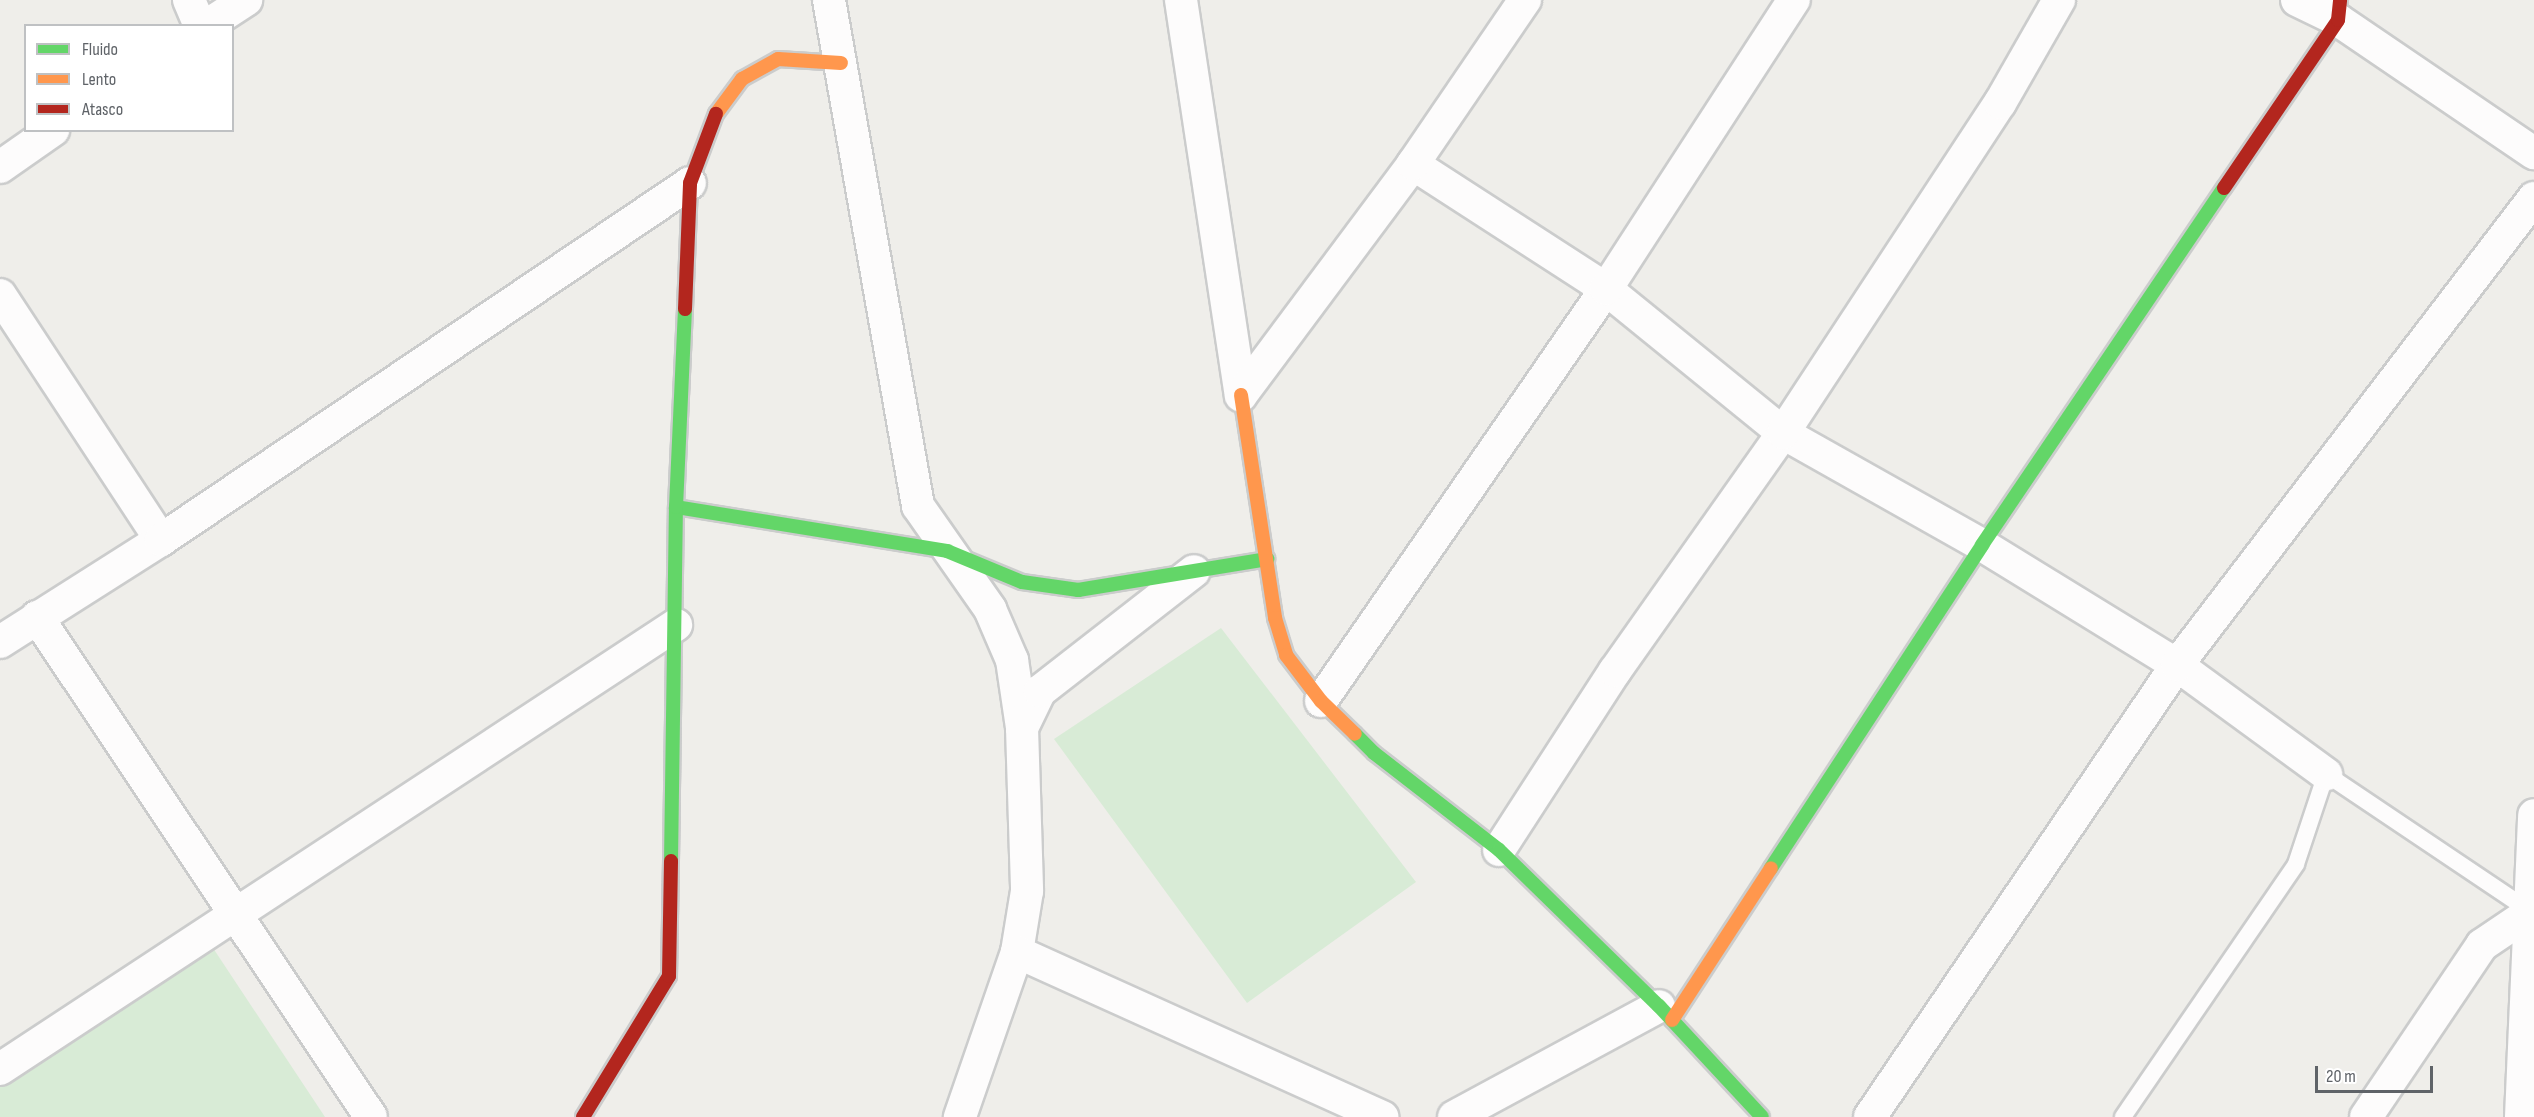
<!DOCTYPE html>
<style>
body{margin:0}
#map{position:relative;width:2534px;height:1117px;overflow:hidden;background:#efeeea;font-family:"Sofia Sans Condensed",sans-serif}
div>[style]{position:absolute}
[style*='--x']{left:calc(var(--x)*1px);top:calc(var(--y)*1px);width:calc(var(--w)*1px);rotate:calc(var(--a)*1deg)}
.green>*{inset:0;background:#d8ebd6}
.roads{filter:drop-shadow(2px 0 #cbcccc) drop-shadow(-2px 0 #cbcccc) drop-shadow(0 2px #cbcccc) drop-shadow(0 -2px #cbcccc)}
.lane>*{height:16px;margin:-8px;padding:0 8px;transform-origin:8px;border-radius:8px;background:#fdfcfc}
.street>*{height:32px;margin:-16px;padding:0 16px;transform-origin:16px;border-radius:16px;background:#fdfcfc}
.fast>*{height:14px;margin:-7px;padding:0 7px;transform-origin:7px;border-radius:7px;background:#63d668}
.slow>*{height:14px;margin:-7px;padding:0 7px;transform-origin:7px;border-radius:7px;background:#ff974d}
.jam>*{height:14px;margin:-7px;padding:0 7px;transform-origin:7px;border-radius:7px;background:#b3261e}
span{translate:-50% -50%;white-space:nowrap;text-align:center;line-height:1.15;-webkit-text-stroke:4.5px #fff;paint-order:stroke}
.legend{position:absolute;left:24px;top:24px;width:210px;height:108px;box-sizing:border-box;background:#fff;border:2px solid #bfc1c3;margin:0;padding:8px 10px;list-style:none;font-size:18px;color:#5f6368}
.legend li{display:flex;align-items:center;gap:12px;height:30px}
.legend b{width:30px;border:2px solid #bfc1c3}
.scale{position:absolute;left:2315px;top:1066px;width:118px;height:27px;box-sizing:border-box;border:3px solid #5f6368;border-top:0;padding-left:8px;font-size:18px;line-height:21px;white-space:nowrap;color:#5f6368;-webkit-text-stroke:4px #fff;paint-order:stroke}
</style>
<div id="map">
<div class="green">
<div style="clip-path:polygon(1221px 628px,1416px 882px,1247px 1003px,1054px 739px)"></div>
<div style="clip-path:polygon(213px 948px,325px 1117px,0 1117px,0 1086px)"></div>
</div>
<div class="roads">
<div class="lane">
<div style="--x:2123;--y:1117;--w:306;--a:-55.6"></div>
<div style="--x:2296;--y:864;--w:95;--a:-71.6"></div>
<div style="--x:2326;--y:774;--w:247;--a:33.9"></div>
</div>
<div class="street">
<div style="--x:189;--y:0;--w:28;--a:67"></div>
<div style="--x:829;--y:0;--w:514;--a:80.02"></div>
<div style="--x:918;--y:506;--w:126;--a:55"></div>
<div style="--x:990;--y:609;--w:56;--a:66.7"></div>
<div style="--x:1012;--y:660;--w:69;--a:81.6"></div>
<div style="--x:1022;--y:728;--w:163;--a:88.2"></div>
<div style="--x:1027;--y:891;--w:62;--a:99.3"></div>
<div style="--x:1017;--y:952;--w:175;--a:109.1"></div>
<div style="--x:1181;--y:0;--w:400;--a:81.4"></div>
<div style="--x:2297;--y:0;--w:46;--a:26"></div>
<div style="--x:2338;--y:20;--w:237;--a:34.2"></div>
<div style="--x:206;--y:26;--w:48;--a:-33"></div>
<div style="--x:1413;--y:164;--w:230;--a:32.9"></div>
<div style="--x:1606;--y:289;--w:228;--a:39.1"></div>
<div style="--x:1783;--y:433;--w:228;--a:29.4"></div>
<div style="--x:1982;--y:545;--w:229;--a:31.6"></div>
<div style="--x:2177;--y:665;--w:185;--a:36.2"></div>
<div style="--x:0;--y:167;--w:65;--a:-34.9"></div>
<div style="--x:0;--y:295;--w:293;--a:56.7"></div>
<div style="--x:1241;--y:395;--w:288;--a:-53.3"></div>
<div style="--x:1413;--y:164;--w:199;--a:-55.7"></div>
<div style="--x:37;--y:617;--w:601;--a:56.26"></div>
<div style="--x:0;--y:642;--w:191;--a:-32.4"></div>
<div style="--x:161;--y:540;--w:638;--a:-34.01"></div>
<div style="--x:1321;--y:701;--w:501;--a:-55.33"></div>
<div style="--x:1606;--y:289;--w:345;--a:-57"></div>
<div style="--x:1022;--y:728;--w:41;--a:-64.1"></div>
<div style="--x:1040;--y:691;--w:195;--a:-37.9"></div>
<div style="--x:1499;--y:850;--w:213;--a:-57.1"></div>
<div style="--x:1615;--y:671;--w:291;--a:-54.8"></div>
<div style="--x:1783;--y:433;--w:395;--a:-56.7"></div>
<div style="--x:2000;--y:103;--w:119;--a:-60.2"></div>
<div style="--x:1017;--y:952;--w:401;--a:24.3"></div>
<div style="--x:0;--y:1069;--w:809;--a:-33.3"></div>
<div style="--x:1454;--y:1117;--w:233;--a:-28.4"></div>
<div style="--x:1870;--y:1117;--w:546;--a:-55.82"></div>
<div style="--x:2177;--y:665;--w:588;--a:-52.6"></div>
<div style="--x:2366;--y:1117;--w:207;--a:-56"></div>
<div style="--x:2482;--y:945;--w:59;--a:-34"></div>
<div style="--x:2521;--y:1117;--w:302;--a:-87.5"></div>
</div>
<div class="fast">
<div style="--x:676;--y:507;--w:275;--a:9.2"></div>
<div style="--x:947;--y:551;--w:81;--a:22.5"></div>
<div style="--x:1022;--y:582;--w:57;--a:8.1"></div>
<div style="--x:1078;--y:590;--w:192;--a:-9.3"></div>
<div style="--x:1355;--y:734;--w:27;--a:45"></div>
<div style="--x:1374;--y:753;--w:158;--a:37.8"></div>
<div style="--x:1499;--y:850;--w:223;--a:44.3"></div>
<div style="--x:1659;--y:1006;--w:151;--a:47.1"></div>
<div style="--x:671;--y:861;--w:354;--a:-89.2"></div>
<div style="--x:676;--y:507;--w:198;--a:-87.4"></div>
<div style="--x:1771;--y:868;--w:386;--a:-56.8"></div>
<div style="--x:1982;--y:545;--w:431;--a:-55.9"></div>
</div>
<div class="slow">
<div style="--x:716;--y:114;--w:44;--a:-53.4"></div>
<div style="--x:742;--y:79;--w:41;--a:-29.1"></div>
<div style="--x:778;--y:59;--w:63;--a:3.6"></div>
<div style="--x:1241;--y:395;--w:226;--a:81.3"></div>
<div style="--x:1275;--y:618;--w:39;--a:73"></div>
<div style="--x:1286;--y:655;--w:58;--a:52.7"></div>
<div style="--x:1321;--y:701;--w:47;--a:44.1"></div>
<div style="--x:1672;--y:1020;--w:181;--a:-56.9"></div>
</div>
<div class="jam">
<div style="--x:2224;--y:188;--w:203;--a:-55.8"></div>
<div style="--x:2338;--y:20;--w:20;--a:-84"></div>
<div style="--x:685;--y:309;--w:126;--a:-87.7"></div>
<div style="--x:690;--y:183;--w:74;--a:-69.4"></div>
<div style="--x:583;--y:1117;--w:165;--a:-58.6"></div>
<div style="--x:669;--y:976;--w:115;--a:-89"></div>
</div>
</div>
<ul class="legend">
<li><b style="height:8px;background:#63d668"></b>Fluido</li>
<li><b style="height:8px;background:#ff974d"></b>Lento</li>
<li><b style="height:8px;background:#b3261e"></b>Atasco</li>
</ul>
<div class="scale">20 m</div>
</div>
